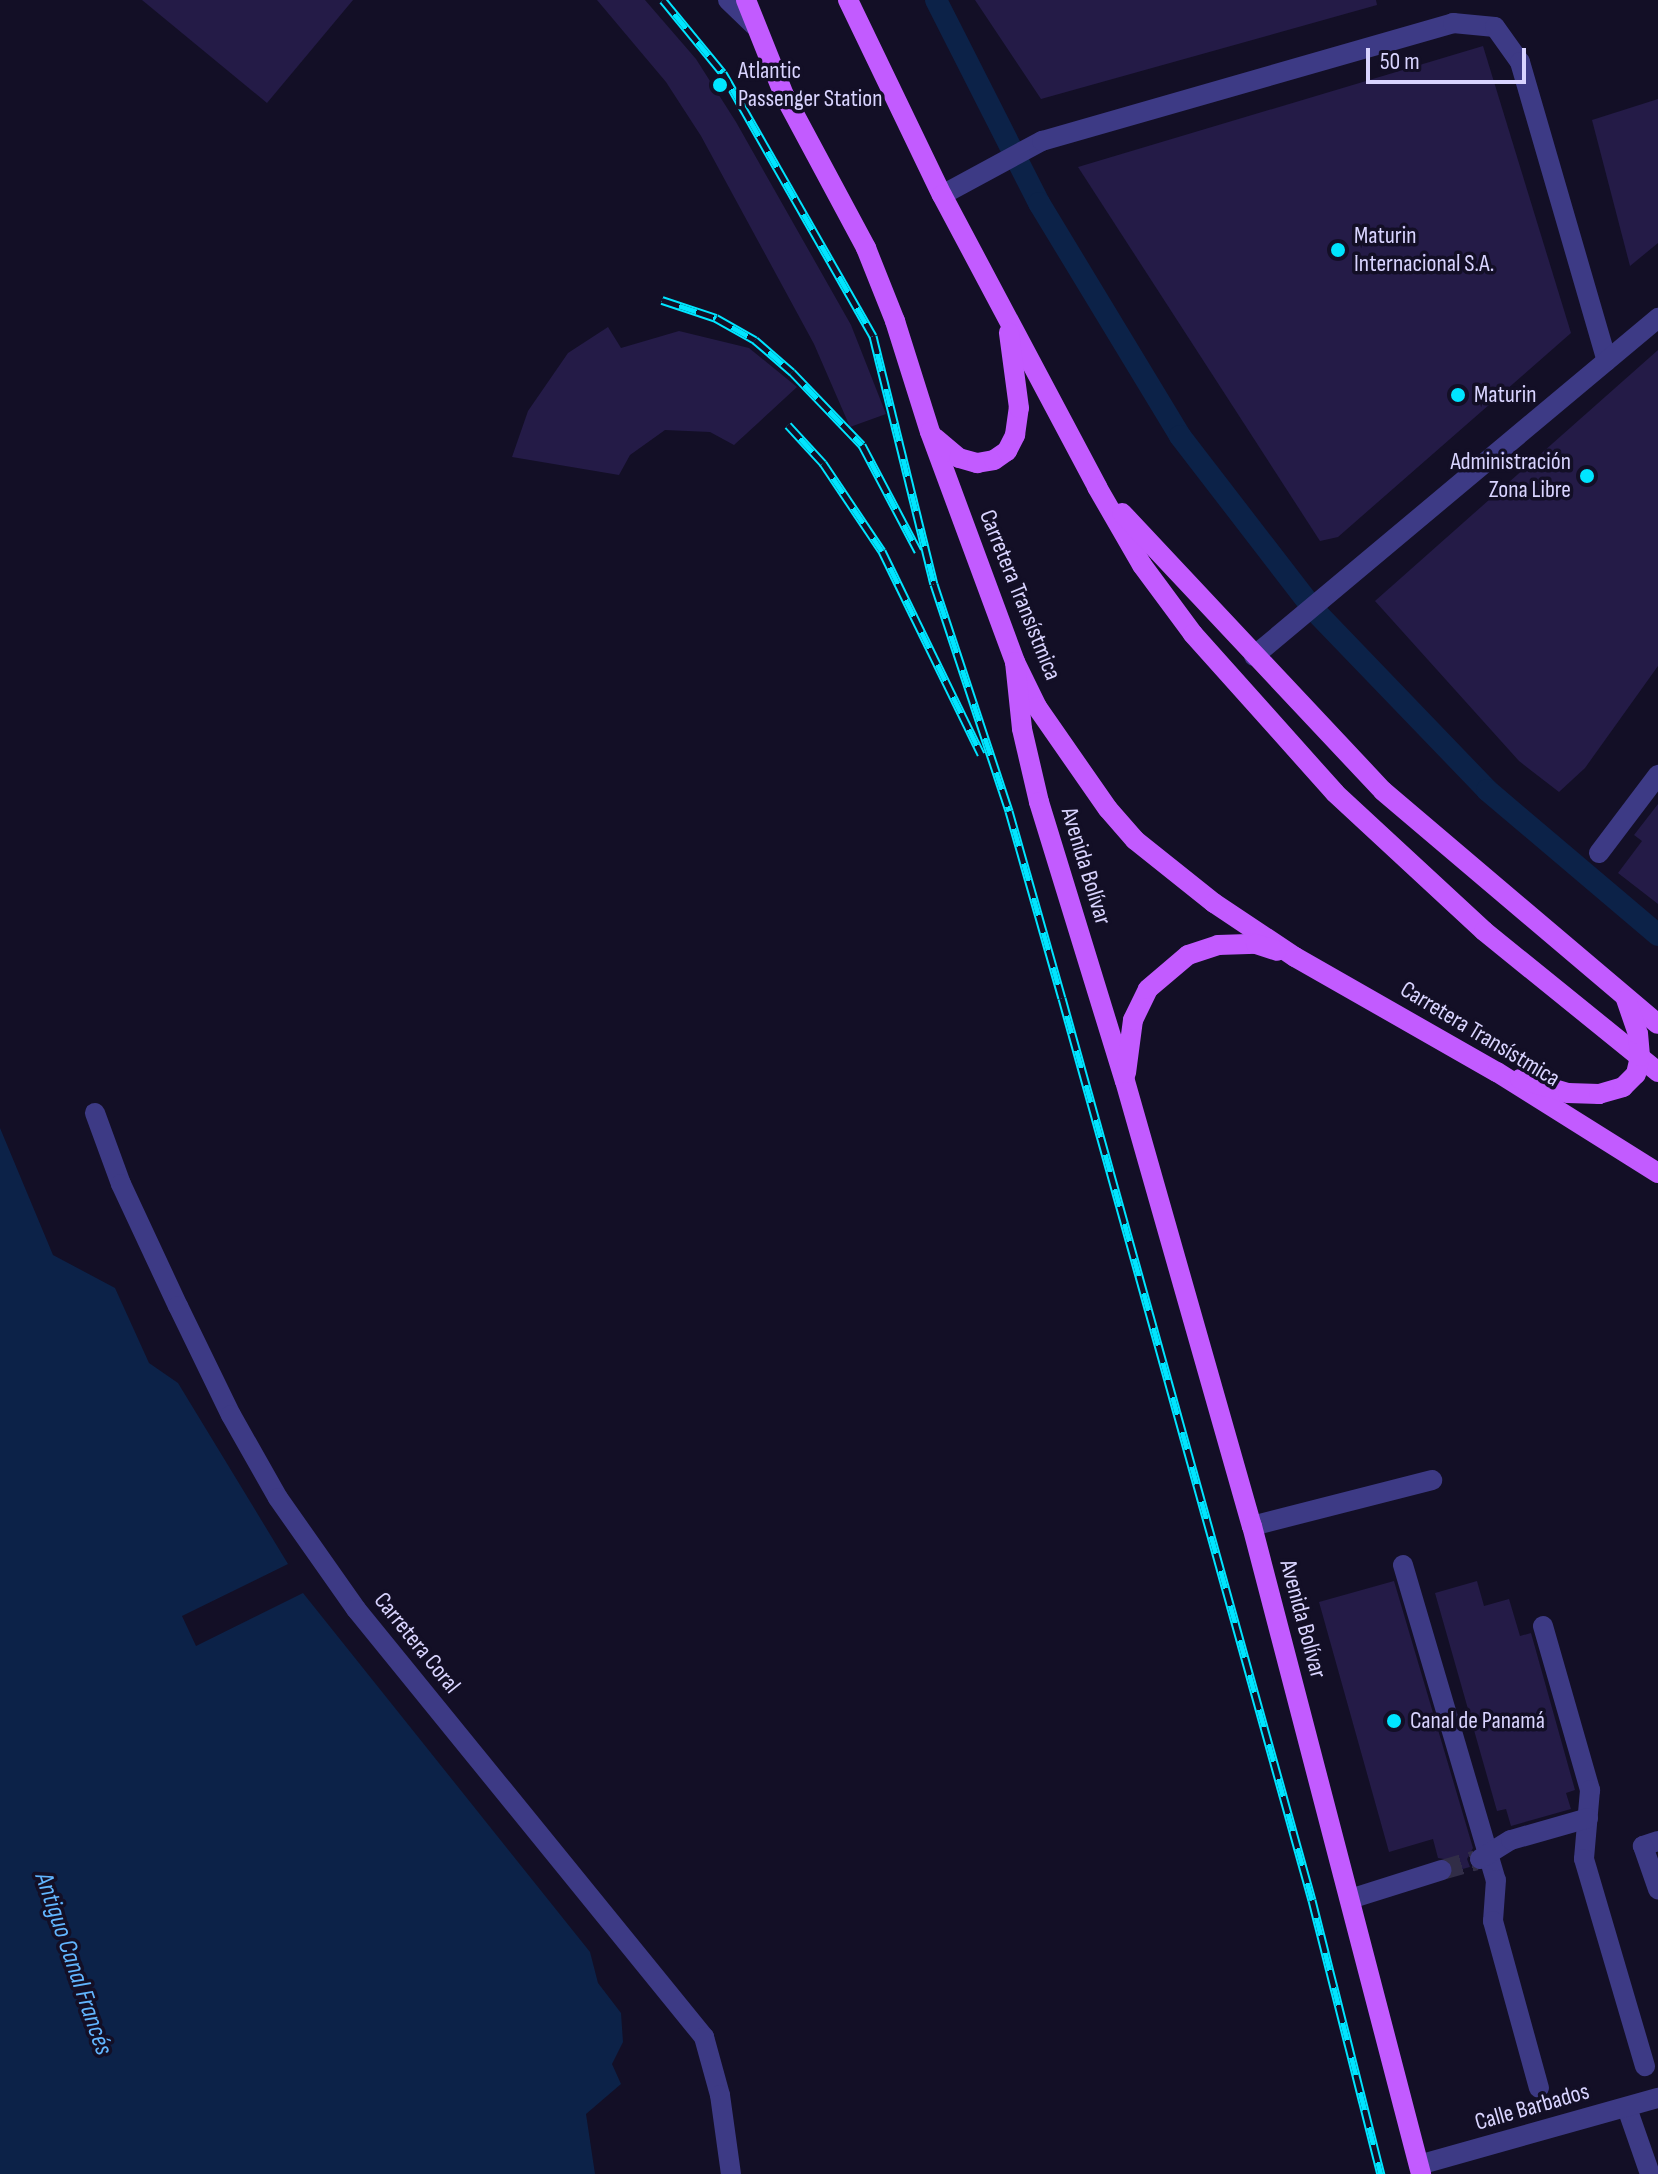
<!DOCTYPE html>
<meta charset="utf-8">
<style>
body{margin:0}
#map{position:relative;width:1658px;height:2174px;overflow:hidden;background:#130f26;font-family:"Sofia Sans Condensed",sans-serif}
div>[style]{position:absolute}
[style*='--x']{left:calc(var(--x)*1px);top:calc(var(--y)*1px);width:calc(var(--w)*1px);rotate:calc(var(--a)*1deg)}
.water>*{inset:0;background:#0c2248}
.canal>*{height:22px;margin:-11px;padding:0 11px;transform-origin:11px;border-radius:11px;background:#0c2248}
.building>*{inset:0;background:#241b47}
.minor-tunnel>*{height:20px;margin-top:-10px;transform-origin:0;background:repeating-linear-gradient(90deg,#312d47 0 20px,transparent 0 30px)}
.minor>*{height:20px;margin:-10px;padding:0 10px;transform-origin:10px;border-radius:10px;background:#3d3a85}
.major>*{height:20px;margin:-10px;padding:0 10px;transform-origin:10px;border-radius:10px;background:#c25bff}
.rail>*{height:9px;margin-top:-4.5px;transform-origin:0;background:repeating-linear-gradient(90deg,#130f26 0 18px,#00e5ff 0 36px);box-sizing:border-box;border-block:2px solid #00e5ff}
.dots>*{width:22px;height:22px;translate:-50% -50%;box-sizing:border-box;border:4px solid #130f26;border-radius:50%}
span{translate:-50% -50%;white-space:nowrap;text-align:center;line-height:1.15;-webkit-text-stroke:7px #130f26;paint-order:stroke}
.poi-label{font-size:24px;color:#d9d4ff}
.left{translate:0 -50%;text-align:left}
.right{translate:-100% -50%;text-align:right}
.street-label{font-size:24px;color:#d9d4ff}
.water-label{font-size:26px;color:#62b6ff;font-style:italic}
.scale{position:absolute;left:1366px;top:48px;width:160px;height:36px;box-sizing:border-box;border:4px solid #d9d4ff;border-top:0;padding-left:10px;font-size:24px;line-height:28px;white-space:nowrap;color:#d9d4ff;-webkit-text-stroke:6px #130f26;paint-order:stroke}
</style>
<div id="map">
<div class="water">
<div style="clip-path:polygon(0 1128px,53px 1255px,115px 1288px,149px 1363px,178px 1383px,288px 1564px,182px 1616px,196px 1646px,303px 1593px,590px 1952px,598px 1983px,621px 2013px,623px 2042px,612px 2064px,621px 2084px,586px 2114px,595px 2174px,0 2174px)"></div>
</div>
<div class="canal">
<div style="--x:936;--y:0;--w:228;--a:63.1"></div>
<div style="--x:1039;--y:203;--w:272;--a:58.8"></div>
<div style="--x:1180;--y:436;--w:220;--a:52.4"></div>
<div style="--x:1314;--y:610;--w:250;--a:46.1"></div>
<div style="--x:1487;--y:790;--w:224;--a:40.3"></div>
</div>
<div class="building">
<div style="clip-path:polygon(142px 0,353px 0,267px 103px)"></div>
<div style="clip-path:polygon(597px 0,645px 0,696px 59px,736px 122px,851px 325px,886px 414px,850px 427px,814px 344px,701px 136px,666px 82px)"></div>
<div style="clip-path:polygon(975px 0,1376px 0,1377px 5px,1041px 99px)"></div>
<div style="clip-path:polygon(1483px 46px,1571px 333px,1338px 537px,1320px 541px,1078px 167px)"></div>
<div style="clip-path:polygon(1658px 99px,1658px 243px,1630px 266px,1592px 120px)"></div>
<div style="clip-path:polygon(608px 327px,621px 348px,679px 331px,749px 348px,797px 387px,734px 445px,710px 432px,665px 430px,630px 455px,619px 475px,512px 457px,528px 411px,568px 353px)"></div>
<div style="clip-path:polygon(1658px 350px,1658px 666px,1585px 768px,1559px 792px,1519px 761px,1375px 601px)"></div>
<div style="clip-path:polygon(1658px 804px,1658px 904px,1618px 873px,1642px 841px,1634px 835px)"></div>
<div style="clip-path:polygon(1394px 1581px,1473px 1848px,1467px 1859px,1470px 1867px,1455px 1871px,1450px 1860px,1438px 1858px,1433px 1839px,1389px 1852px,1319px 1602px)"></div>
<div style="clip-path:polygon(1477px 1581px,1484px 1606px,1509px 1599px,1520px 1636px,1531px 1633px,1575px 1790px,1566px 1793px,1571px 1809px,1511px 1826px,1506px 1809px,1497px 1811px,1435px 1593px)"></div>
</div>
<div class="minor-tunnel">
<div style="--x:1442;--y:1870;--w:35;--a:-16"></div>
</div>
<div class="minor">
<div style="--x:728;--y:0;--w:36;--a:44"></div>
<div style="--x:942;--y:195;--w:114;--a:-28.4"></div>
<div style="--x:1042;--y:141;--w:428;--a:-16"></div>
<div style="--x:1453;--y:23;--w:42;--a:5.4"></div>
<div style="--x:1495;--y:27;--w:43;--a:54.5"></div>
<div style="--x:1520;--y:62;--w:311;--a:73.8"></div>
<div style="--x:1254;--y:656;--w:527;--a:-39.92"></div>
<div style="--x:1599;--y:853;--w:98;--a:-52.9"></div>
<div style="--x:95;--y:1113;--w:76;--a:69.9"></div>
<div style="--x:121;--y:1184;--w:135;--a:65"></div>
<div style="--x:178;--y:1306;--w:121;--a:64.1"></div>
<div style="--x:231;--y:1415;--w:95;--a:60.5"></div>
<div style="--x:278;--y:1498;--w:136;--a:54.9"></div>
<div style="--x:356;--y:1609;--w:552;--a:50.89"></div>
<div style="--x:704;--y:2037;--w:60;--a:74.6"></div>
<div style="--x:720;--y:2095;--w:80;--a:82.1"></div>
<div style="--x:1252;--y:1526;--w:186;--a:-14.3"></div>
<div style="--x:1403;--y:1565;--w:328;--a:73.6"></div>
<div style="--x:1496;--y:1880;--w:41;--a:94.2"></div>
<div style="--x:1493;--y:1921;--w:173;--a:74.6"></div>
<div style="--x:1543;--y:1626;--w:171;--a:74"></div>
<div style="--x:1590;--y:1790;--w:69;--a:95"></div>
<div style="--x:1584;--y:1859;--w:216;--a:73.6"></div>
<div style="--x:1658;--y:1841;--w:16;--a:162"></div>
<div style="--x:1643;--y:1846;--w:46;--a:70.8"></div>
<div style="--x:1480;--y:1859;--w:36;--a:-32"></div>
<div style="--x:1511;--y:1840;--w:80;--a:-15.9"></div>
<div style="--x:1350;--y:1899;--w:96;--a:-17.5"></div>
<div style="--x:1627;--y:2108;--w:70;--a:70.8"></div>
<div style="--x:1419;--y:2165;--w:248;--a:-15.7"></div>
</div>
<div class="major">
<div style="--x:746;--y:0;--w:102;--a:68.2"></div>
<div style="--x:784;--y:95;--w:174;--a:61.8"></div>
<div style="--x:866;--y:248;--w:79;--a:68.3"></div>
<div style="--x:895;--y:321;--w:116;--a:72.5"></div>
<div style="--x:930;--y:432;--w:245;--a:69.7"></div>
<div style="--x:1015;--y:662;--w:50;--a:63.9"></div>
<div style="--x:1037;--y:707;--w:124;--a:55.2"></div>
<div style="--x:1108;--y:809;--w:41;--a:48.9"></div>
<div style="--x:1135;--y:840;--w:101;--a:38.6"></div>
<div style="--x:1214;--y:903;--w:97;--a:33.7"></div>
<div style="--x:1295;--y:957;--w:232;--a:29.7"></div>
<div style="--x:1497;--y:1072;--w:190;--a:32.1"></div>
<div style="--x:848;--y:0;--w:216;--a:64.3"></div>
<div style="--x:942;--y:195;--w:331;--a:62"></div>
<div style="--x:1097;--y:487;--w:90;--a:60"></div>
<div style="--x:1142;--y:565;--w:86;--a:53.5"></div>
<div style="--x:1193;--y:634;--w:213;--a:48.2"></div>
<div style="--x:1335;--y:793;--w:203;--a:42.8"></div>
<div style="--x:1484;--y:931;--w:224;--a:39"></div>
<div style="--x:935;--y:438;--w:31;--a:40"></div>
<div style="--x:959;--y:458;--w:19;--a:16"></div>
<div style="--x:977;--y:463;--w:17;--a:-10"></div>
<div style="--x:994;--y:460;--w:16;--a:-35"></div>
<div style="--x:1007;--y:451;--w:18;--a:-63"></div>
<div style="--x:1015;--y:435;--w:27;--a:-82"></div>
<div style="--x:1019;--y:408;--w:76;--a:-97.6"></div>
<div style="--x:1122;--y:513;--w:381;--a:46.8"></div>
<div style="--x:1383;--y:791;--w:360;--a:40.3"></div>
<div style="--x:1015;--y:662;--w:67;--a:84"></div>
<div style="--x:1022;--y:729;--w:75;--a:76.9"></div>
<div style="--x:1039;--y:802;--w:292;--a:72.9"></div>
<div style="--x:1125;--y:1081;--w:463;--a:74.1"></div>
<div style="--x:1252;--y:1526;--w:670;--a:75.38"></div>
<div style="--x:1126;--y:1073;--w:53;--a:-82.5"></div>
<div style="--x:1133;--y:1020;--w:34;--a:-64"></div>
<div style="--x:1148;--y:989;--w:52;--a:-40.4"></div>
<div style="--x:1188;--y:955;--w:32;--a:-18"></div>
<div style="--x:1218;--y:945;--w:38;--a:-2"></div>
<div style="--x:1256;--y:944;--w:22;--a:18"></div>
<div style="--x:1520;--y:1079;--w:50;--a:16.3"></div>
<div style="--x:1568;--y:1093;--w:31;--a:2"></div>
<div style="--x:1599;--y:1094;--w:25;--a:-16"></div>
<div style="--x:1623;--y:1087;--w:18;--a:-45"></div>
<div style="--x:1636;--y:1074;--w:18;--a:-77"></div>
<div style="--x:1640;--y:1056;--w:22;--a:-95"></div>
<div style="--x:1638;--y:1034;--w:36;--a:-109"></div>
</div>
<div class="rail">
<div style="--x:663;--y:0;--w:94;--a:50.6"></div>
<div style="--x:723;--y:73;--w:303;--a:60.3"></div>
<div style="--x:873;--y:336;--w:255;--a:76.2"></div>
<div style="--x:934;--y:584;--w:239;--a:71.7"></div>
<div style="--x:1009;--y:811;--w:194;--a:74.2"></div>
<div style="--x:1062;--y:998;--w:936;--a:74.51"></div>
<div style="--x:1312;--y:1900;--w:283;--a:75.9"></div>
<div style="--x:662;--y:300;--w:57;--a:18.4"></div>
<div style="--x:716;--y:318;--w:45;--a:29.4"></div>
<div style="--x:755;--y:340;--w:49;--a:40.9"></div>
<div style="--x:792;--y:372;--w:101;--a:46.2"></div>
<div style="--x:862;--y:445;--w:120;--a:62.2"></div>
<div style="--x:788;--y:425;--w:52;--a:47.4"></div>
<div style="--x:823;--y:463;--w:106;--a:56.2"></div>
<div style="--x:882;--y:551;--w:226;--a:64"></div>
</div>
<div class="dots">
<div style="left:720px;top:85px;background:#00e5ff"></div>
<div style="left:1338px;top:250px;background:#00e5ff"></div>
<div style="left:1458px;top:395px;background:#00e5ff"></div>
<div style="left:1587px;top:476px;background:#00e5ff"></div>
<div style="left:1394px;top:1721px;background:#00e5ff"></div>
</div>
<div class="poi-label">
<span class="left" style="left:738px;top:85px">Atlantic<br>Passenger Station</span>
<span class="left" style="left:1354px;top:250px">Maturin<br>Internacional S.A.</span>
<span class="left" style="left:1474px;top:395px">Maturin</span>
<span class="right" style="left:1571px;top:476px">Administración<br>Zona Libre</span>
<span class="left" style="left:1410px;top:1721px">Canal de Panamá</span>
</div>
<div class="street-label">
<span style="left:1020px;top:595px;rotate:68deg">Carretera Transístmica</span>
<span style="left:1086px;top:866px;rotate:73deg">Avenida Bolívar</span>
<span style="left:1480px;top:1034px;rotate:31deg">Carretera Transístmica</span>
<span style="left:1303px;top:1619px;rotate:75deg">Avenida Bolívar</span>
<span style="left:417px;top:1643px;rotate:51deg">Carretera Coral</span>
<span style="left:1532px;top:2107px;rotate:-16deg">Calle Barbados</span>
</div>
<div class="water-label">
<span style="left:73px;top:1964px;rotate:71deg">Antiguo Canal Francés</span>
</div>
<div class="scale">50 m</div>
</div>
